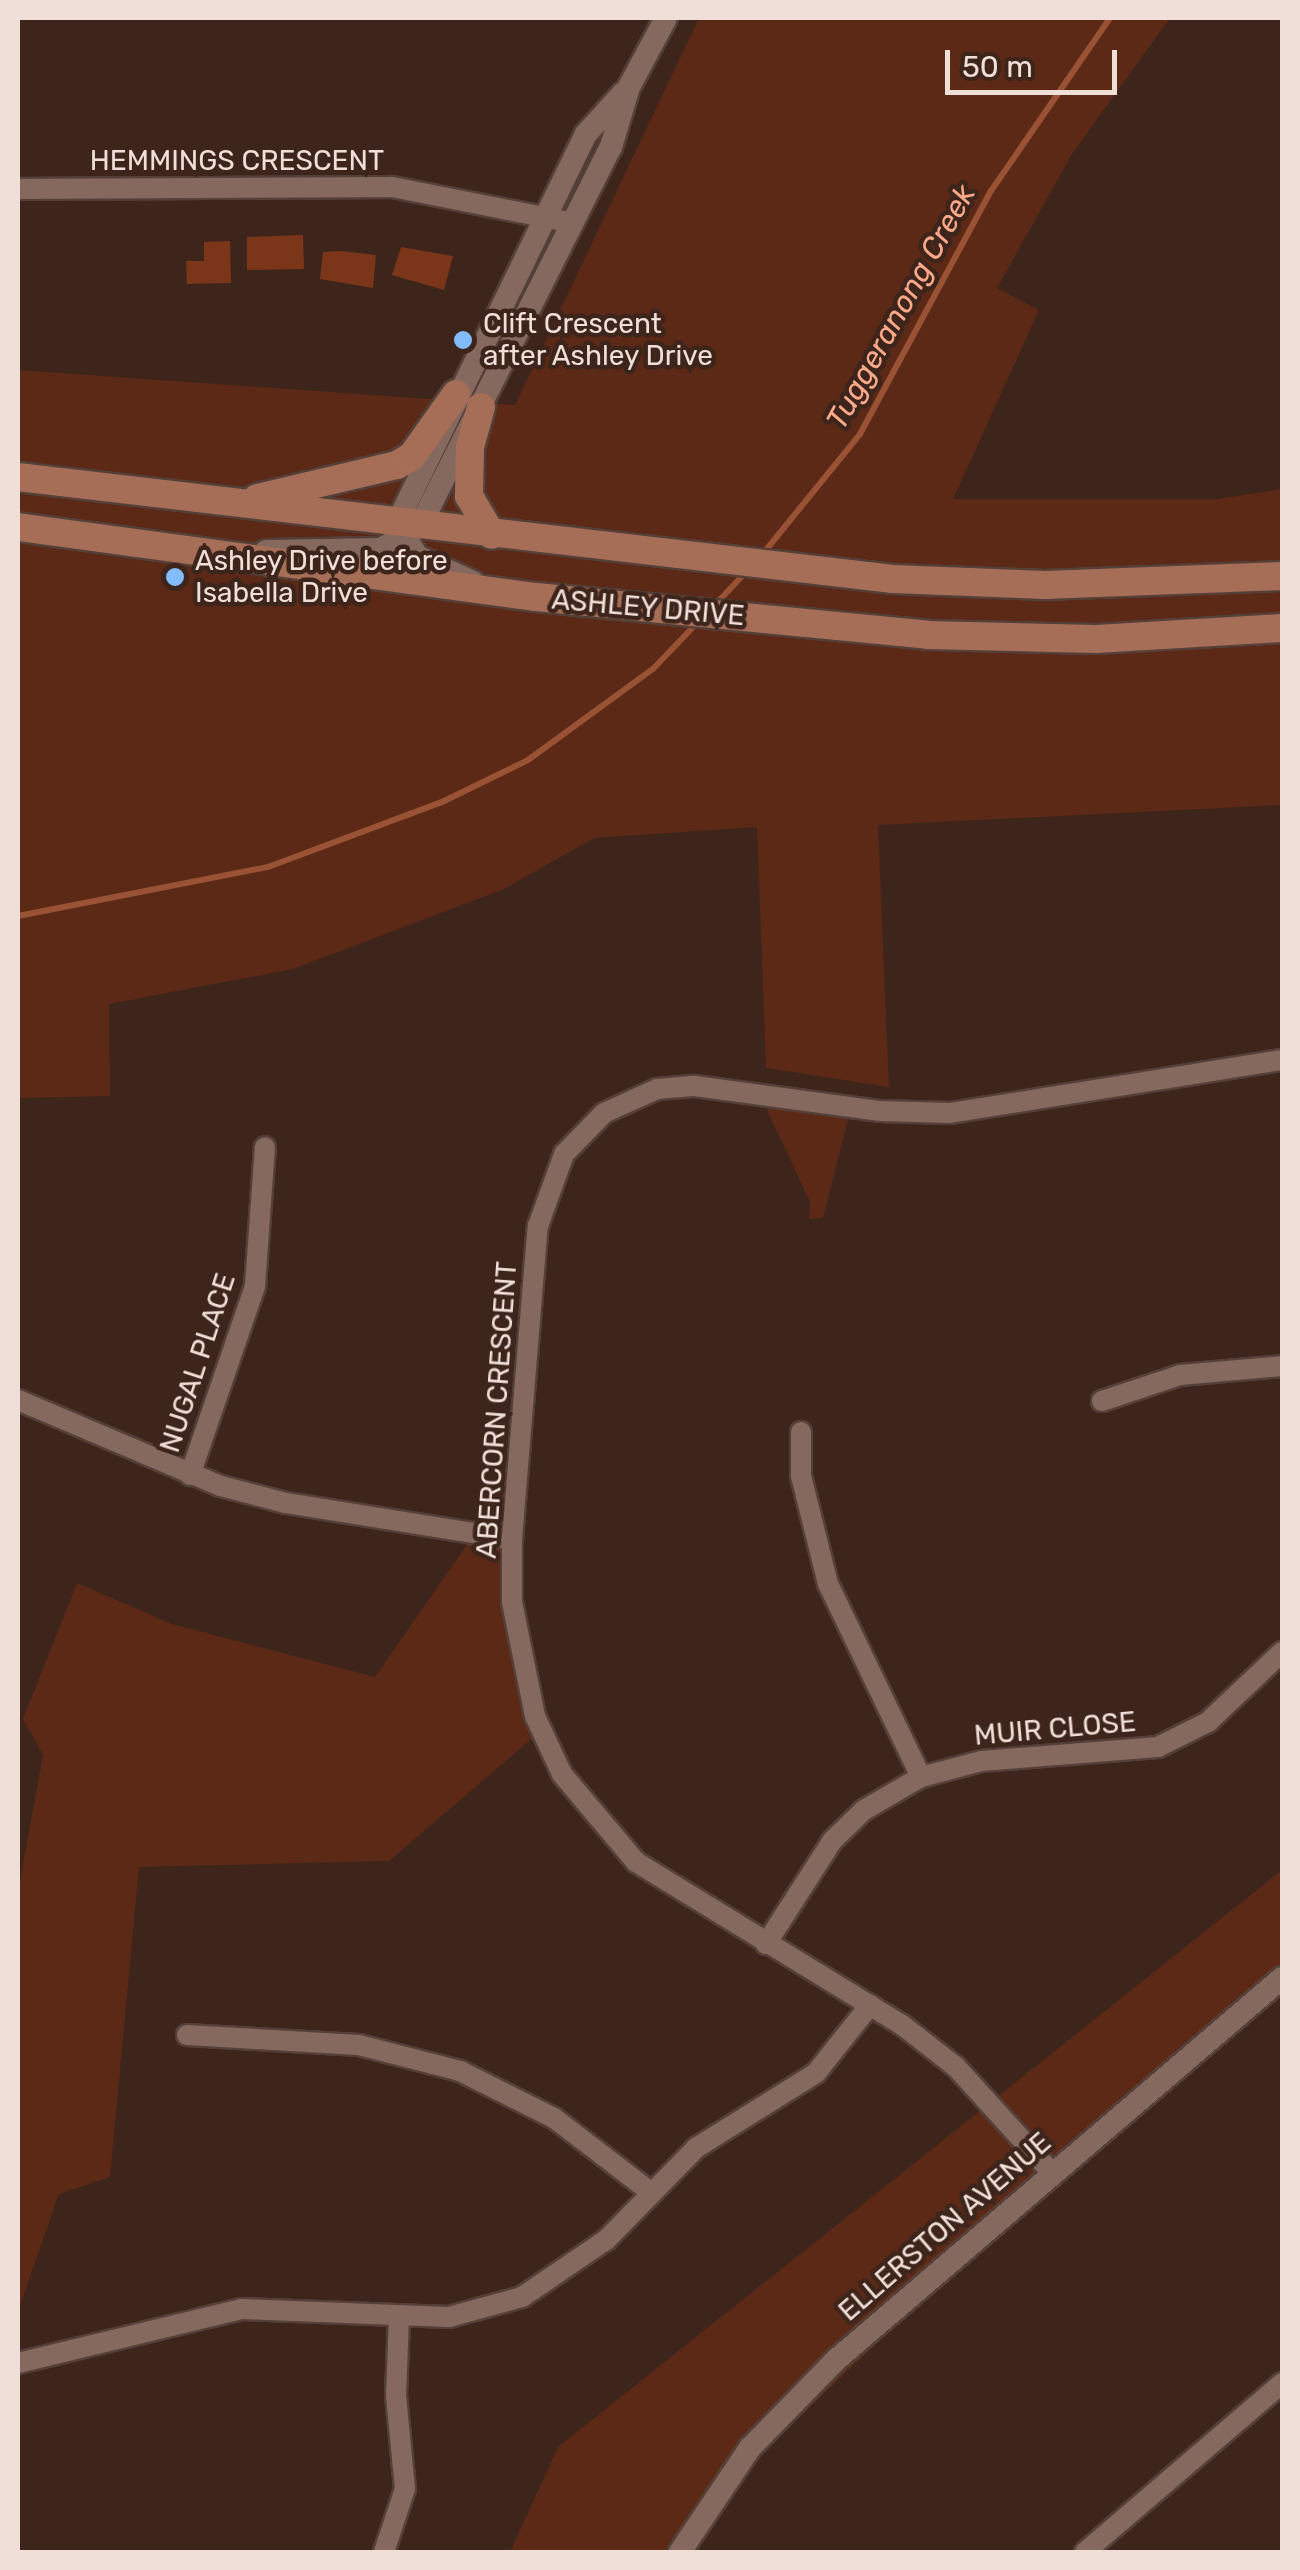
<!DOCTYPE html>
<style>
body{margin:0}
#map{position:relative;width:1300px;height:2570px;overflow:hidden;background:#3d251c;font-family:Rubik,sans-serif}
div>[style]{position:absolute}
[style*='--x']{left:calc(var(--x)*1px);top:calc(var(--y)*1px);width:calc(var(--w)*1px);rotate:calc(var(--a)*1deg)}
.green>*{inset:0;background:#5b2915}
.stream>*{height:6px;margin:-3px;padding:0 3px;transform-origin:3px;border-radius:3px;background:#9a5235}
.building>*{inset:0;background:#7b3518}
.roads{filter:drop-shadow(2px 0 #544039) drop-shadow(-2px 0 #544039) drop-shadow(0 2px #544039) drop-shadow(0 -2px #544039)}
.minor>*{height:20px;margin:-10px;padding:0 10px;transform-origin:10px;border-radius:10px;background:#85695e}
.tertiary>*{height:22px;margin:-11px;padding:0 11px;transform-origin:11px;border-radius:11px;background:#85695e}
.secondary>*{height:28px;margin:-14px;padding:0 14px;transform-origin:14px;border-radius:14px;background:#a76e57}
.dots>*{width:28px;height:28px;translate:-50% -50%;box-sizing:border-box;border:5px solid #3d251c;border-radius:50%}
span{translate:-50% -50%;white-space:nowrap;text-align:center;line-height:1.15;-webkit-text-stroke:9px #3d251c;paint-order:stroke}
.street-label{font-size:28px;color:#f0dfd9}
.poi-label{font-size:28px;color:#f0dfd9}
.left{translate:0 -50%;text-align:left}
.water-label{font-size:30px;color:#fdaa8a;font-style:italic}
.frame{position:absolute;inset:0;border:20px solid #f0dfd9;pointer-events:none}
.scale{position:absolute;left:945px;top:50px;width:172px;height:45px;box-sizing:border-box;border:5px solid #f0dfd9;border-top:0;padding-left:12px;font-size:30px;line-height:35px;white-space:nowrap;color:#f0dfd9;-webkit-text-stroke:8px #3d251c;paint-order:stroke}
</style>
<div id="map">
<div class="green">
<div style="clip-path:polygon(699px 18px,1170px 18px,1072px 154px,997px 288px,1039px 310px,953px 499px,1217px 499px,1282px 489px,1282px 805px,878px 825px,889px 1087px,766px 1068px,757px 827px,594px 838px,504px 889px,293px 969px,109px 1004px,110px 1096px,18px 1098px,18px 370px,515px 405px)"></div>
<div style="clip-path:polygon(760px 1095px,851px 1107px,823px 1218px,809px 1219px,810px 1202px)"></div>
<div style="clip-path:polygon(475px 1533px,512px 1539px,542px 1730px,389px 1861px,139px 1867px,110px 2177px,59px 2194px,18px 2311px,18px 1892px,43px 1755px,23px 1719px,77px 1583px,172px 1624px,375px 1677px)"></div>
<div style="clip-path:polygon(1282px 1870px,1282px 1977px,1053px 2174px,712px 2501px,681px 2552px,510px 2552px,558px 2447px)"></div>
</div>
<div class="stream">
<div style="--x:761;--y:556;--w:157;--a:-50.9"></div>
<div style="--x:860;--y:434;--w:276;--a:-61.7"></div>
<div style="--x:991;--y:191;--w:210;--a:-55.5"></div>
<div style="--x:713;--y:607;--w:48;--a:-46.7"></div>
<div style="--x:18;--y:916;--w:255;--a:-11.1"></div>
<div style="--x:268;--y:867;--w:186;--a:-20.5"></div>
<div style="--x:442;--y:802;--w:96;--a:-26"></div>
<div style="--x:528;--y:760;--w:155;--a:-36.1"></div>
<div style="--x:653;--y:669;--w:64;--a:-46.3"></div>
</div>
<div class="building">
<div style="clip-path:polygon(303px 235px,304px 269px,247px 270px,247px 237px)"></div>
<div style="clip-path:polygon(230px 241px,231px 283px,187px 284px,186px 261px,204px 261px,204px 242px)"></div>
<div style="clip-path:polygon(401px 247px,453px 256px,444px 290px,392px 275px)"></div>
<div style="clip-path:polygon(341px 251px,376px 255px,373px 288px,320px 279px,323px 252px)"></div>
</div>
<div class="roads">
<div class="minor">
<div style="--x:18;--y:189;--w:374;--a:-0.3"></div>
<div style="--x:392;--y:187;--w:185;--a:11.2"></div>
<div style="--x:18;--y:1400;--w:220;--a:23"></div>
<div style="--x:221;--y:1486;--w:67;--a:14.7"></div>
<div style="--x:286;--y:1503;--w:229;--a:9.1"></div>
<div style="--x:1102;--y:1401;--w:82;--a:-18.4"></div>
<div style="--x:1180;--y:1375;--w:102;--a:-5"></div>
<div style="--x:190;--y:1475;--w:200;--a:-71"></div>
<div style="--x:255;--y:1286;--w:139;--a:-85.9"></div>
<div style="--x:921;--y:1777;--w:62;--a:-14.9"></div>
<div style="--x:981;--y:1761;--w:178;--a:-4.5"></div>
<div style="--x:1158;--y:1747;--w:56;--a:-26.6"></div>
<div style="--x:1208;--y:1722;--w:102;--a:-43.4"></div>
<div style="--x:766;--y:1944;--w:122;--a:-57.3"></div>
<div style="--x:832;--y:1841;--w:45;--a:-44.1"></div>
<div style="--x:864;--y:1810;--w:66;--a:-30.1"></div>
<div style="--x:921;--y:1777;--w:214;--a:-115.7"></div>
<div style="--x:828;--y:1584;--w:111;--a:-104"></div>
<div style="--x:801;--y:1476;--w:44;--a:-90"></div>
<div style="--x:187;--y:2035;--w:172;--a:3.3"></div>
<div style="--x:359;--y:2045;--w:104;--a:14.4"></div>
<div style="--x:460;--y:2071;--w:105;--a:26.6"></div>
<div style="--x:554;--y:2118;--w:120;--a:37.5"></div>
<div style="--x:1053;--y:2174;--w:144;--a:-132.2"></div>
<div style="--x:956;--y:2067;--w:68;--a:-142.1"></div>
<div style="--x:902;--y:2025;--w:312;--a:-148.5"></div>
<div style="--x:636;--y:1862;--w:115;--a:-130.1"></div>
<div style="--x:562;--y:1774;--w:64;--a:-115"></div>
<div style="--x:535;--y:1716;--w:116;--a:-101.4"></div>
<div style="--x:512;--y:1602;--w:63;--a:-90"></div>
<div style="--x:512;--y:1539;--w:314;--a:-85.3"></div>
<div style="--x:538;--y:1226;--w:77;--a:-70.1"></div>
<div style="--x:564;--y:1154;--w:57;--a:-45.7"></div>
<div style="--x:604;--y:1113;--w:58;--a:-24.4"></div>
<div style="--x:657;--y:1089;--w:38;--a:-5"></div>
<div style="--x:695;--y:1086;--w:187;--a:7.7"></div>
<div style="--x:880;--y:1111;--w:70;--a:1.6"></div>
<div style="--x:950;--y:1113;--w:336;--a:-9.1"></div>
<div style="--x:18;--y:2363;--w:230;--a:-13.6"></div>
<div style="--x:242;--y:2309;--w:207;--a:2.2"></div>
<div style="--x:449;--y:2317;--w:76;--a:-15.3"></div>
<div style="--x:522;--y:2297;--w:102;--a:-34.2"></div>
<div style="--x:606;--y:2240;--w:129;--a:-45.6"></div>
<div style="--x:696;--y:2148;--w:142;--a:-32"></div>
<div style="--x:816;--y:2073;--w:87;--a:-51.5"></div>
<div style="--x:384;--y:2552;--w:66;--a:-71.6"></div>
<div style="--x:405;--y:2489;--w:93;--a:-95.5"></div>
<div style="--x:396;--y:2396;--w:77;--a:-87.8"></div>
<div style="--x:1085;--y:2552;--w:260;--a:-40.6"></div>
</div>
<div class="tertiary">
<div style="--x:266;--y:551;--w:115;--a:-1"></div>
<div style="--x:381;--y:549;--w:45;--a:-30.5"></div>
<div style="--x:420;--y:526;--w:424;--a:-63.3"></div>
<div style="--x:611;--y:147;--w:63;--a:-73.3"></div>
<div style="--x:629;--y:87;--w:78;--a:-61.8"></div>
<div style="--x:473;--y:582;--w:62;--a:-155.1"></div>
<div style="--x:417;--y:556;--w:39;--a:-121"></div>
<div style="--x:397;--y:523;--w:432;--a:-64.1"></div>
<div style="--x:586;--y:134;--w:55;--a:-47.9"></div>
<div style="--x:680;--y:2552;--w:125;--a:-56.1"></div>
<div style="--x:750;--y:2448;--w:123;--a:-45.7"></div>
<div style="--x:836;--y:2360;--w:587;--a:-40.58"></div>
</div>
<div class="secondary">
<div style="--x:481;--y:407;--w:41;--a:105.4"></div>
<div style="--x:470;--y:447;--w:49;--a:91.2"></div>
<div style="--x:469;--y:496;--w:45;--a:59.5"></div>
<div style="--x:18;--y:477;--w:881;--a:6.65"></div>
<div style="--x:893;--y:579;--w:152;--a:2.3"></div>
<div style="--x:1045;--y:585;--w:237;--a:-2.2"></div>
<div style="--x:257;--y:498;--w:144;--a:-13.3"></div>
<div style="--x:397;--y:465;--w:17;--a:-31"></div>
<div style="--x:412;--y:456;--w:76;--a:-54.6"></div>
<div style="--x:18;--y:527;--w:523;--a:7.7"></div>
<div style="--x:536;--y:597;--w:394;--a:5.5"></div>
<div style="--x:928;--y:635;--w:168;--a:1.4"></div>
<div style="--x:1096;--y:639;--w:186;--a:-3.4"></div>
</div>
</div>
<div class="dots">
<div style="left:463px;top:340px;background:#83bcfb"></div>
<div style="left:175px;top:577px;background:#83bcfb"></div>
</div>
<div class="street-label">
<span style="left:237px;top:161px">HEMMINGS CRESCENT</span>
<span style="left:648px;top:608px;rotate:5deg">ASHLEY DRIVE</span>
<span style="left:198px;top:1363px;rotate:-72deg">NUGAL PLACE</span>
<span style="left:497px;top:1410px;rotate:-86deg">ABERCORN CRESCENT</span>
<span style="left:1055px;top:1729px;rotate:-5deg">MUIR CLOSE</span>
<span style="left:945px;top:2227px;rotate:-41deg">ELLERSTON AVENUE</span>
</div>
<div class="poi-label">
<span class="left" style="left:483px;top:340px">Clift Crescent<br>after Ashley Drive</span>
<span class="left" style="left:195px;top:577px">Ashley Drive before<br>Isabella Drive</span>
</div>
<div class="water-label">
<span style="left:901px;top:307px;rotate:-61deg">Tuggeranong Creek</span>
</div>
<div class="frame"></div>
<div class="scale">50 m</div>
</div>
